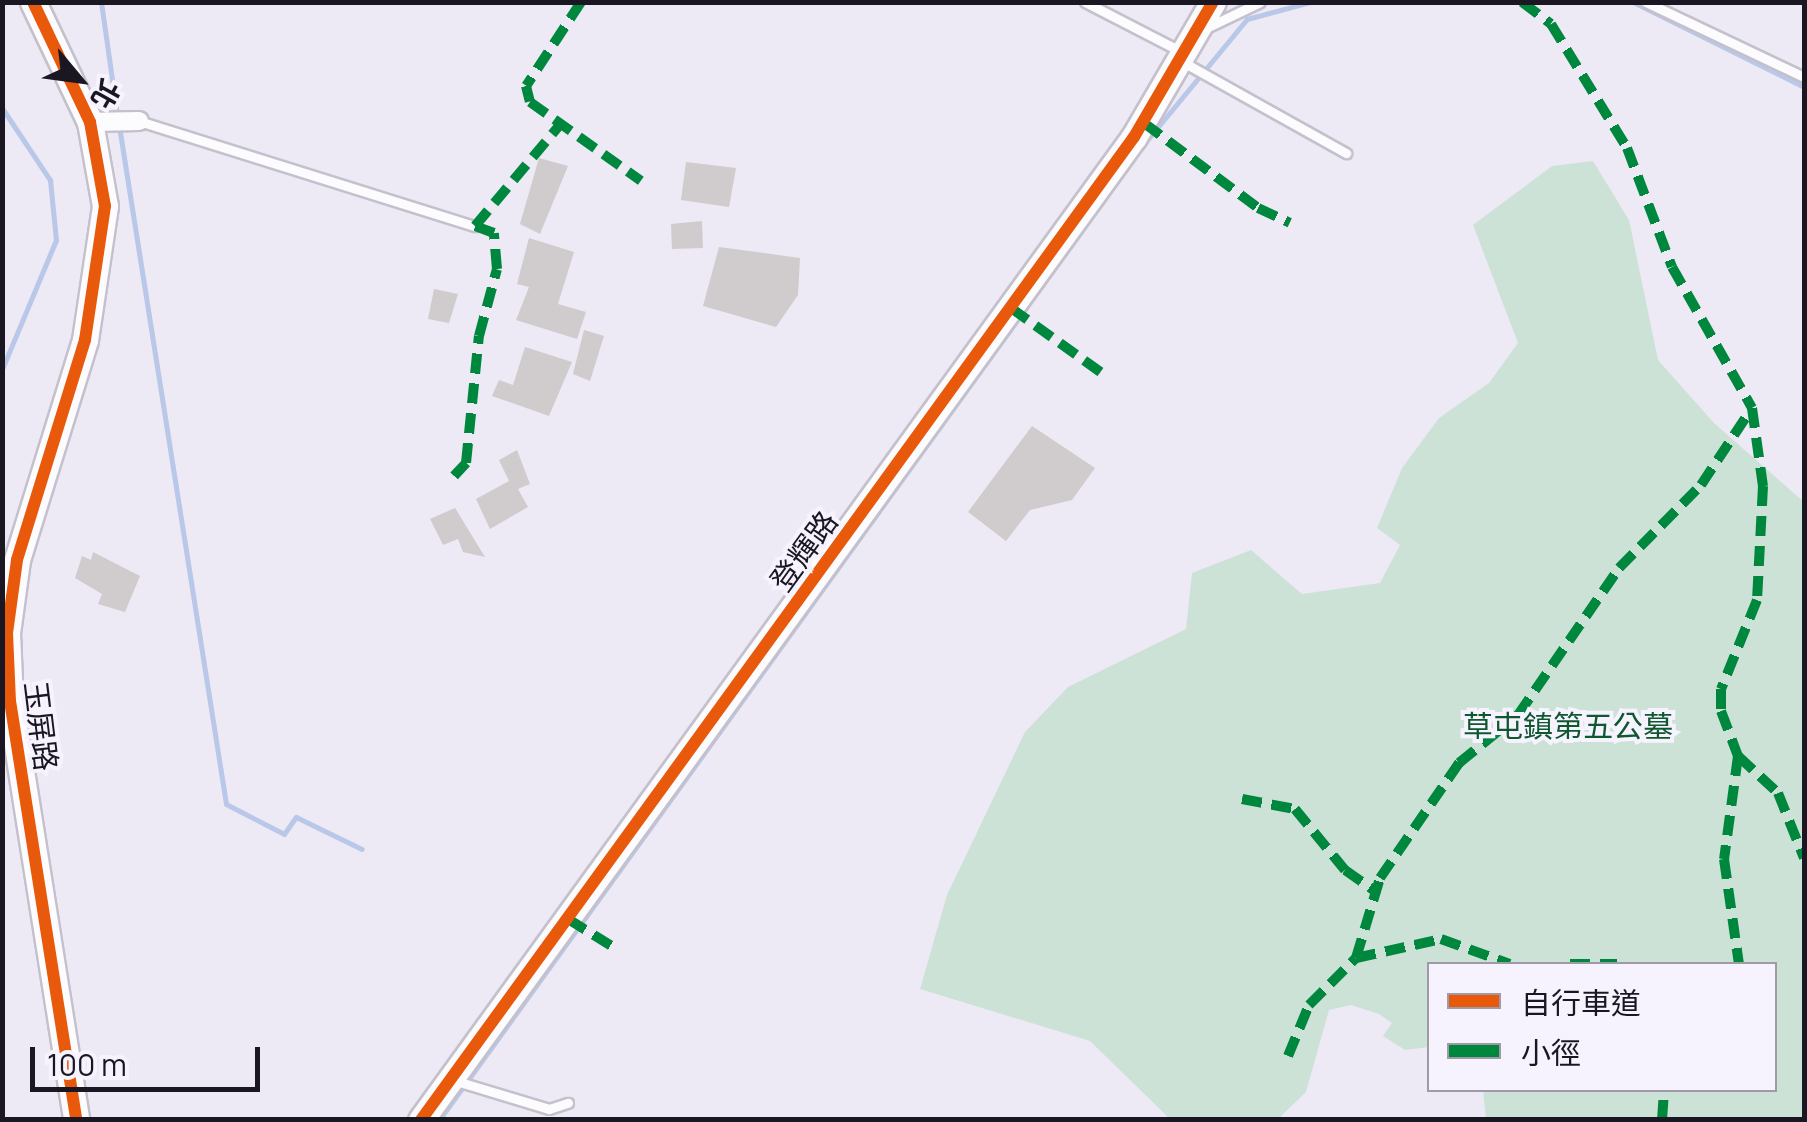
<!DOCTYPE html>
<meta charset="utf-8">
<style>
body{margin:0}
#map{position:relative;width:1807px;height:1122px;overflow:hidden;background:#ede9f5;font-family:Manrope,"Noto Sans TC",sans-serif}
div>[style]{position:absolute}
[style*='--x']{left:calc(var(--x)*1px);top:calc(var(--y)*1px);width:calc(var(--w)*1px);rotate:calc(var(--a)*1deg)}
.green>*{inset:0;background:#cde2d7}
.stream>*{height:5px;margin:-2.5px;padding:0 2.5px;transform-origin:2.5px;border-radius:2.5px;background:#b9c7e8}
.building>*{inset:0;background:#d0cbcc}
.roads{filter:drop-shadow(2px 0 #c4c1cc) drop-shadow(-2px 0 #c4c1cc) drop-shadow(0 2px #c4c1cc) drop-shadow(0 -2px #c4c1cc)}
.lane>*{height:9px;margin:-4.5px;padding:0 4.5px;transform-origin:4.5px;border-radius:4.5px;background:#fcfcfe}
.street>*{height:18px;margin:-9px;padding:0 9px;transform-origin:9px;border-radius:9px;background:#fcfcfe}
.secondary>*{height:25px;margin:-12.5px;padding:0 12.5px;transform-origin:12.5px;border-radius:12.5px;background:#fcfcfe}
.quiet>*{height:10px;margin-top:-5px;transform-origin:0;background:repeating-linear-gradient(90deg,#00873e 0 20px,transparent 0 30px)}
.cycleway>*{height:12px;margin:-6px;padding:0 6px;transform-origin:6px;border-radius:6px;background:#e8590c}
span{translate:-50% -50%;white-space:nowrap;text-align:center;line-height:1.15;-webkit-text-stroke:8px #f6f3ff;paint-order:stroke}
.street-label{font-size:30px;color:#1b1722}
.park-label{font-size:30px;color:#0f572f}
.frame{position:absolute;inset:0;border:5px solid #1b1722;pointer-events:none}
.legend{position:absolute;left:1427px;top:962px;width:350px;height:130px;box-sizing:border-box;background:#f6f3ff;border:2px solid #9e9ba7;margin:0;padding:12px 18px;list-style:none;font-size:30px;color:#1b1722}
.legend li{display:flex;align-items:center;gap:20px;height:50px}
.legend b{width:50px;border:2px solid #9e9ba7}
.north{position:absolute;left:30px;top:30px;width:100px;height:100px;-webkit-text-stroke:8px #f6f3ff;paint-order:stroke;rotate:119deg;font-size:28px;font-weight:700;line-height:40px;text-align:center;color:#1b1722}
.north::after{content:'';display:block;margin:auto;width:35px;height:45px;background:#1b1722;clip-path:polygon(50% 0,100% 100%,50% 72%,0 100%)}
.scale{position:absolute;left:30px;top:1047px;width:230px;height:45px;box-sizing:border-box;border:5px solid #1b1722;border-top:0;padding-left:12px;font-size:30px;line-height:35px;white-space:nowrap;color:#1b1722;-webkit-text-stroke:8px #f6f3ff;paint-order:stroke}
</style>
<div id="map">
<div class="green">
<div style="clip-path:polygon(1593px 161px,1629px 220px,1658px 360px,1714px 423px,1804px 502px,1804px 1119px,1486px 1119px,1483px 1090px,1774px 1090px,1774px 964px,1430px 964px,1429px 1047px,1405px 1050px,1383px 1036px,1392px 1023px,1379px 1014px,1351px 1005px,1329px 1010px,1306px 1092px,1277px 1120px,1170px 1119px,1090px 1041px,920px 989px,947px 895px,1025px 732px,1068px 687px,1186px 629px,1192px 573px,1251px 550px,1302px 594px,1380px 583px,1400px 545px,1377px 528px,1402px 468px,1439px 418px,1489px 383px,1518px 343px,1473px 225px,1552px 166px)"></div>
</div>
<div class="stream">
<div style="--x:101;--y:2;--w:114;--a:81.9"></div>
<div style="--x:1633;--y:2;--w:191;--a:26.4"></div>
<div style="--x:2;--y:108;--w:87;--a:56.3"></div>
<div style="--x:50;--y:180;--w:60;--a:84.3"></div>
<div style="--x:56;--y:240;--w:140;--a:112.7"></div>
<div style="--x:119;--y:126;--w:686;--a:81.03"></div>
<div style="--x:226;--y:804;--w:65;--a:27.3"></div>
<div style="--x:284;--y:834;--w:21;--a:-55"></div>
<div style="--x:296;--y:817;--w:73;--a:25.9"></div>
<div style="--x:1143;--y:145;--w:163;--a:-50.5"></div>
<div style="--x:1247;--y:19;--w:65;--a:-15.1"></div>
<div style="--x:439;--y:1120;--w:1187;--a:-54.15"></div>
</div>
<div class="building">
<div style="clip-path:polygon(539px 158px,568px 166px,540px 234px,520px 224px)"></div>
<div style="clip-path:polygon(686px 162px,736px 168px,729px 207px,681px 200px)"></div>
<div style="clip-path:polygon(702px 221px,703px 248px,672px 249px,671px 224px)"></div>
<div style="clip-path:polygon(529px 238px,574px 252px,558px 304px,586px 312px,577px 339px,516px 320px,529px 287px,517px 284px)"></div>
<div style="clip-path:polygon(719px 247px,800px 258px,798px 295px,776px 327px,703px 306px)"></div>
<div style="clip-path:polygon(434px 289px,458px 294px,449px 323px,428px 319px)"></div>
<div style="clip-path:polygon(584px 330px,604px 336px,590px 381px,573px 374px)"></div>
<div style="clip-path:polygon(525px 347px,572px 362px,549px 416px,492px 396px,499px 380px,513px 385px)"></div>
<div style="clip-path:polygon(1032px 426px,1095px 468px,1072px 500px,1030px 510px,1006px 541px,968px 512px)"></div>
<div style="clip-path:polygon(517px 450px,530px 484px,518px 489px,528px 507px,490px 529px,476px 499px,509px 481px,499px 460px)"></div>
<div style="clip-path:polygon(455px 508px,485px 557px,463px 552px,458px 539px,443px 545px,430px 519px)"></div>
<div style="clip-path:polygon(93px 552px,140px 576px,125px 612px,98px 604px,102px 594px,75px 578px,82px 556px,91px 560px)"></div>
</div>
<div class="roads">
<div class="lane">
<div style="--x:1085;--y:2;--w:107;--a:27.3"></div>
<div style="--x:1646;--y:2;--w:175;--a:25.4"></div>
<div style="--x:1204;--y:29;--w:62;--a:-25.7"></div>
<div style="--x:1183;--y:62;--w:187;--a:29.2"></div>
<div style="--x:139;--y:121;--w:352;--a:17.4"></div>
<div style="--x:453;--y:1080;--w:100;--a:16.8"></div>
<div style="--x:549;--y:1109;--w:20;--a:-18"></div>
</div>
<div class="street">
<div style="--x:90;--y:122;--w:49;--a:-1.2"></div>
</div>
<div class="secondary">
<div style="--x:33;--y:2;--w:133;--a:64.6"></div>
<div style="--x:90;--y:122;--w:85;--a:79.9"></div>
<div style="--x:105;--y:206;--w:135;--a:98.5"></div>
<div style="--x:85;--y:340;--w:230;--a:107.2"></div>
<div style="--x:17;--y:560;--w:74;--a:97.8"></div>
<div style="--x:7;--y:633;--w:68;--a:87.5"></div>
<div style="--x:10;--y:701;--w:424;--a:81"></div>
<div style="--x:421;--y:1120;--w:1214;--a:-54.05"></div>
<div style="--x:1134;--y:137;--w:156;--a:-59.7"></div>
</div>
</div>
<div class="quiet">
<div style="--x:581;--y:2;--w:100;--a:123.2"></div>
<div style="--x:526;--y:86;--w:16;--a:76"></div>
<div style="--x:530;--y:102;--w:136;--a:35.4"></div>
<div style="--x:1522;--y:2;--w:36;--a:37"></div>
<div style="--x:1551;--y:24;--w:145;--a:58.5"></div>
<div style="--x:1627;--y:148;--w:127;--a:69.3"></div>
<div style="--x:1672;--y:267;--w:162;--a:60.4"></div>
<div style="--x:1752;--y:408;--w:79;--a:82"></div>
<div style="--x:1763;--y:486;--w:114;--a:93"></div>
<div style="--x:1757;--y:600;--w:96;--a:112"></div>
<div style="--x:1721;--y:689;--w:22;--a:90"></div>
<div style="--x:1721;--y:711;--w:48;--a:69.3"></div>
<div style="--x:1738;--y:756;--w:54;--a:42.8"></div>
<div style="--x:1778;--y:793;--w:70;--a:68.2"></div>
<div style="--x:1144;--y:123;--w:142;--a:36.7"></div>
<div style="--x:1258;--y:208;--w:35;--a:25"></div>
<div style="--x:1011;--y:308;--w:117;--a:35.6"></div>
<div style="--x:454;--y:476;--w:18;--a:-47"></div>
<div style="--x:466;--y:463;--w:128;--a:-84.2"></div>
<div style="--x:479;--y:336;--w:69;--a:-75"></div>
<div style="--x:497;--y:269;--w:36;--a:-95"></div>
<div style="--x:494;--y:233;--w:20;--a:-160"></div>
<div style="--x:475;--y:226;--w:131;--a:-50"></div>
<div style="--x:1738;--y:756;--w:104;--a:97.7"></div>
<div style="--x:1724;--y:859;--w:106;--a:81.9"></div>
<div style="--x:1242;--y:799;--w:54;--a:10.7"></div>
<div style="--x:1295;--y:809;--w:79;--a:50.7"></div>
<div style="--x:1345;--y:870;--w:35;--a:35"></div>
<div style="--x:568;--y:919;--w:55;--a:31.7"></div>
<div style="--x:1356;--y:958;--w:87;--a:-12.6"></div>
<div style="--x:1441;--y:939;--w:73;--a:19.9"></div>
<div style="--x:1570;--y:964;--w:47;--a:0"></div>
<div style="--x:1288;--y:1056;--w:55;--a:-67.6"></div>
<div style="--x:1309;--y:1005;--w:66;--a:-45"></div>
<div style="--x:1356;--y:958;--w:84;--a:-73.3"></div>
<div style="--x:1380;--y:878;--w:140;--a:-55.5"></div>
<div style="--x:1459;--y:763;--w:76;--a:-39.1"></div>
<div style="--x:1518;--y:715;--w:178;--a:-55.5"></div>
<div style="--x:1619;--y:568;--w:117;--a:-45.3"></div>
<div style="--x:1701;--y:485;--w:92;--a:-56.5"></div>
<div style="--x:1662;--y:1120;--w:30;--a:-86"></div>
</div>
<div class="cycleway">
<div style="--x:33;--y:2;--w:133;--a:64.6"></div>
<div style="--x:90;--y:122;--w:85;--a:79.9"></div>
<div style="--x:105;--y:206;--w:135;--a:98.5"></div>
<div style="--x:85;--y:340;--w:230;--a:107.2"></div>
<div style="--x:17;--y:560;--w:74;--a:97.8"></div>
<div style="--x:7;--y:633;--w:68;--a:87.5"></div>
<div style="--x:10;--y:701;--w:424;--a:81"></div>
<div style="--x:421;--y:1120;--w:1214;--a:-54.05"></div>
<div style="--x:1134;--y:137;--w:156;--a:-59.7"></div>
</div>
<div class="street-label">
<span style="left:804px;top:551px;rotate:-54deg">登輝路</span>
<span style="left:41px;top:726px;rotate:83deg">玉屏路</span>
</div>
<div class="park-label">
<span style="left:1568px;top:726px">草屯鎮第五公墓</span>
</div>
<div class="frame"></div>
<ul class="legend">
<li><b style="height:12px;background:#e8590c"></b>自行車道</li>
<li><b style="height:12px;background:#00873e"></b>小徑</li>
</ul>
<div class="north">北</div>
<div class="scale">100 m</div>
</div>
